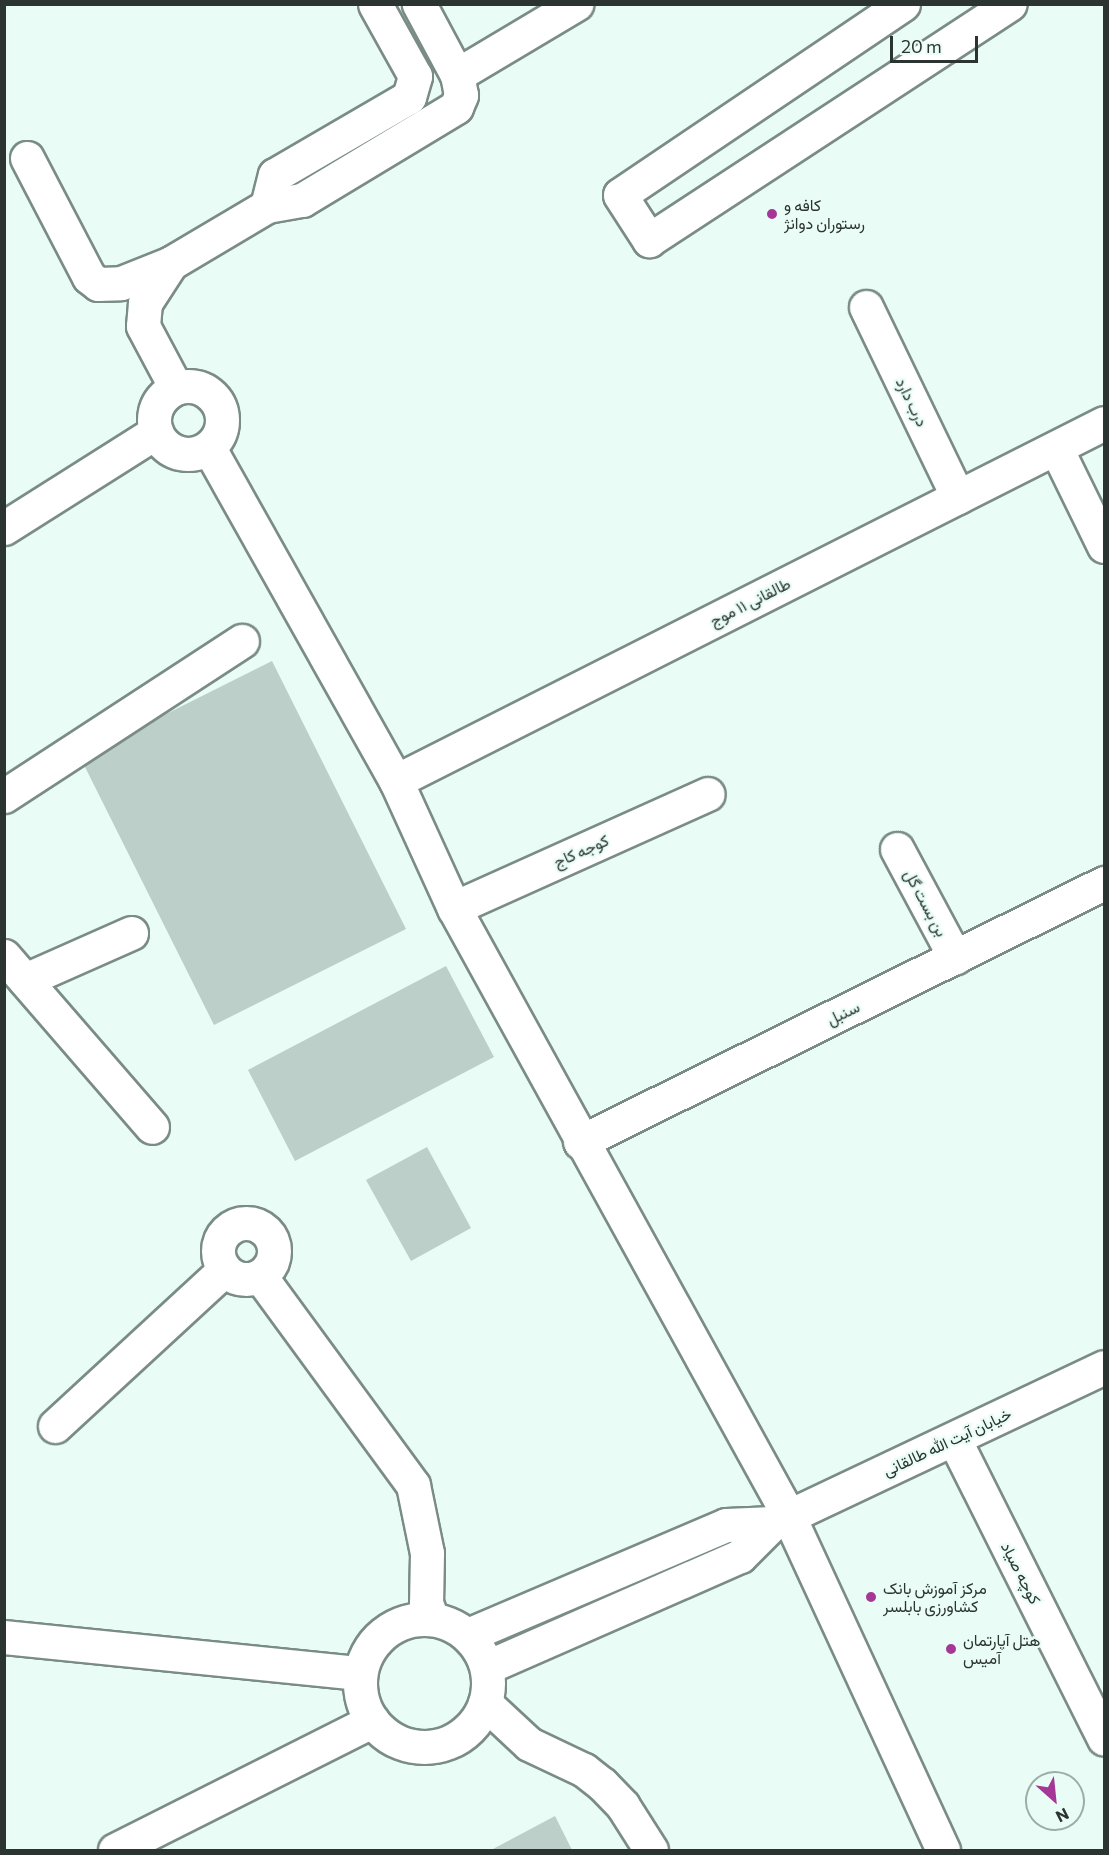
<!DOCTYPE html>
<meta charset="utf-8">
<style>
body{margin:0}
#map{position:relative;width:1109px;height:1855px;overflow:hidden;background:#e9fdf6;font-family:Commissioner,Vazirmatn,sans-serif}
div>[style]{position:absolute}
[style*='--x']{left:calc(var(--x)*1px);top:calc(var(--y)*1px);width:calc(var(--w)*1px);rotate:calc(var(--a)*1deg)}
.building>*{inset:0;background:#bccfc8}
.roads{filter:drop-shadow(2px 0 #7a8c85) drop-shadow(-2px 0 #7a8c85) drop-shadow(0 2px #7a8c85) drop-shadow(0 -2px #7a8c85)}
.minor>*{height:33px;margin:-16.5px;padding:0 16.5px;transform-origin:16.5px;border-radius:16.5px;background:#fff}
.minor>.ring{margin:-16.5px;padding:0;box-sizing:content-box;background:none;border:33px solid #fff;border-radius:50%}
.major>*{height:33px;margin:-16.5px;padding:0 16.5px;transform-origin:16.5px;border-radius:16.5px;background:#fff}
.dots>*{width:16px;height:16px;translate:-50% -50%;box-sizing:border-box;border:3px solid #e9fdf6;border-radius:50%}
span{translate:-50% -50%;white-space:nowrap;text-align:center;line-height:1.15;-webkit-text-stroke:4.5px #e9fdf6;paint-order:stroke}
.poi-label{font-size:16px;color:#2c3431}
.left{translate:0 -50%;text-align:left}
.street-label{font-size:16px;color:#2c3431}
.frame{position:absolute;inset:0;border:6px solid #2c3431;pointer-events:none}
.north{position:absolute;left:1025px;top:1771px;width:60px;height:60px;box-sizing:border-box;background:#e9fdf6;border:2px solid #9dada7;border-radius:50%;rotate:153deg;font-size:16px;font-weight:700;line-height:24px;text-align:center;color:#2c3431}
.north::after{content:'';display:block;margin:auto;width:21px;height:27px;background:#a53896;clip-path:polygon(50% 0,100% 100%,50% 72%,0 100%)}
.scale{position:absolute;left:890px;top:36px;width:88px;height:27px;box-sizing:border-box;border:3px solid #2c3431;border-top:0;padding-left:8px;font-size:18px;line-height:21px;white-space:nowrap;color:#2c3431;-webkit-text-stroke:4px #e9fdf6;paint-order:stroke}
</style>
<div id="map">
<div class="building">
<div style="clip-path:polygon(272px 661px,406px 929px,214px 1025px,80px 757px)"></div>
<div style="clip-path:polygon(446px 966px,494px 1057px,295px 1161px,248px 1070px)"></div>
<div style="clip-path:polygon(427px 1147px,471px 1228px,411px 1261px,366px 1180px)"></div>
<div style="clip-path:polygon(555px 1816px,572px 1850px,491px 1850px)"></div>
</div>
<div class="roads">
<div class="minor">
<div style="--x:903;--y:4;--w:341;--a:146"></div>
<div style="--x:620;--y:195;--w:54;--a:57.2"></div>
<div style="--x:649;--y:240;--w:431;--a:-33.2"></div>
<div style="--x:457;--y:75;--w:139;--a:-30.8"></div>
<div style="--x:27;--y:158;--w:134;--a:62.5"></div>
<div style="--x:89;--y:277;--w:11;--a:38"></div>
<div style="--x:98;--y:284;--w:23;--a:-2"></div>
<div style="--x:121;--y:283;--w:54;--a:-21.8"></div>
<div style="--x:171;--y:263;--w:112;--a:-30.7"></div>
<div style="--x:267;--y:206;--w:36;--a:-10"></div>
<div style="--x:302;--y:200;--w:180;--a:-31.1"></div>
<div style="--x:456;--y:107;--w:13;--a:-67"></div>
<div style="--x:461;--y:95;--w:20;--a:-101"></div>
<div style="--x:457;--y:75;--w:81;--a:-118.2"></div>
<div style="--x:267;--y:206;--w:32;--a:-76"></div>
<div style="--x:275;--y:175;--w:155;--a:-30.2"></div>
<div style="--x:409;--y:97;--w:22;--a:-74"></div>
<div style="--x:415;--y:76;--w:82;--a:-119.1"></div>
<div style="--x:171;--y:263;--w:48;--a:123"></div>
<div style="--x:145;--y:303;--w:23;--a:95"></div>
<div style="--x:143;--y:326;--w:70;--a:62"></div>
<div style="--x:866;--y:307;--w:211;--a:64.2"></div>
<div class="ring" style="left:154px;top:386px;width:35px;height:35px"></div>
<div style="--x:209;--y:448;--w:382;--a:60.7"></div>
<div style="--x:396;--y:781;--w:140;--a:65.5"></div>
<div style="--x:454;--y:908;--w:694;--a:61.15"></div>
<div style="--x:789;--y:1516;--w:17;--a:156"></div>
<div style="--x:773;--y:1523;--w:47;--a:135"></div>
<div style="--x:740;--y:1556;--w:276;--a:156.3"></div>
<div style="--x:1056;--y:448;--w:109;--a:63.9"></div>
<div style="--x:4;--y:528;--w:180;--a:-32.3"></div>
<div style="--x:396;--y:781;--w:793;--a:-26.82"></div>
<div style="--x:4;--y:796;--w:284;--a:-33.1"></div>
<div style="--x:897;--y:849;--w:123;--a:61.8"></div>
<div style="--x:454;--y:908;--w:278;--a:-24.2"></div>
<div style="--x:4;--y:956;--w:226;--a:49.1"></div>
<div style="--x:25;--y:980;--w:116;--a:-23.9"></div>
<div style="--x:580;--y:1142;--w:585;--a:-26.3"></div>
<div class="ring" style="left:218px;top:1223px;width:23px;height:23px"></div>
<div style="--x:260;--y:1276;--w:259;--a:53.8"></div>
<div style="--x:413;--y:1485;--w:69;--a:78.4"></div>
<div style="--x:427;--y:1553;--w:50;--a:91.1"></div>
<div style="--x:426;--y:1603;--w:17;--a:69"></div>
<div style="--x:55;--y:1426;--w:230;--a:-42.7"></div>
<div style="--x:954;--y:1439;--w:335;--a:63.4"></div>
<div class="ring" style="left:360px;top:1619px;width:95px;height:95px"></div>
<div style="--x:468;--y:1635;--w:280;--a:-23.1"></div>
<div style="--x:726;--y:1525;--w:47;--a:-2.4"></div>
<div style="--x:4;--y:1637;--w:358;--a:5.8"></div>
<div style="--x:485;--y:1703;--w:60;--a:43"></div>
<div style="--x:529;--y:1744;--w:61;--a:25.3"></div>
<div style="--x:584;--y:1770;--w:23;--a:38"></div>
<div style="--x:602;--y:1784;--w:30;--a:46"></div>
<div style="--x:623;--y:1806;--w:52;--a:57.5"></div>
<div style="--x:115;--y:1850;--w:288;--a:-26.7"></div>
</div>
<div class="major">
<div style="--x:943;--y:1850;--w:368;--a:-114.8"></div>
<div style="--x:789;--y:1516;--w:348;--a:-25.3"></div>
</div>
</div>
<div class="dots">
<div style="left:772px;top:214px;background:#a53896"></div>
<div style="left:871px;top:1597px;background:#a53896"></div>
<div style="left:951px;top:1649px;background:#a53896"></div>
</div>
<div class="poi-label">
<span class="left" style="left:784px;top:214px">کافه و<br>رستوران دوانژ</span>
<span class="left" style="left:883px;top:1597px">مرکز آموزش بانک<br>کشاورزی بابلسر</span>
<span class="left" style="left:963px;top:1649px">هتل آپارتمان<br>آمیس</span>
</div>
<div class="street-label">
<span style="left:912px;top:402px;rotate:64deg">درب دارد</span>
<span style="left:750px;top:602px;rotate:-27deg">طالقانی ۱۱ موج</span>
<span style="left:581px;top:851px;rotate:-24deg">کوجه کاج</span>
<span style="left:926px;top:903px;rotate:62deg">بن بست گل</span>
<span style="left:843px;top:1013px;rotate:-26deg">سنبل</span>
<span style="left:947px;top:1442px;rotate:-25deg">خیابان آیت الله طالقانی</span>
<span style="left:1021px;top:1573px;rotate:63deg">کوچه صیاد</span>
</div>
<div class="frame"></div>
<div class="north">N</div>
<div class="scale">20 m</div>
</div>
